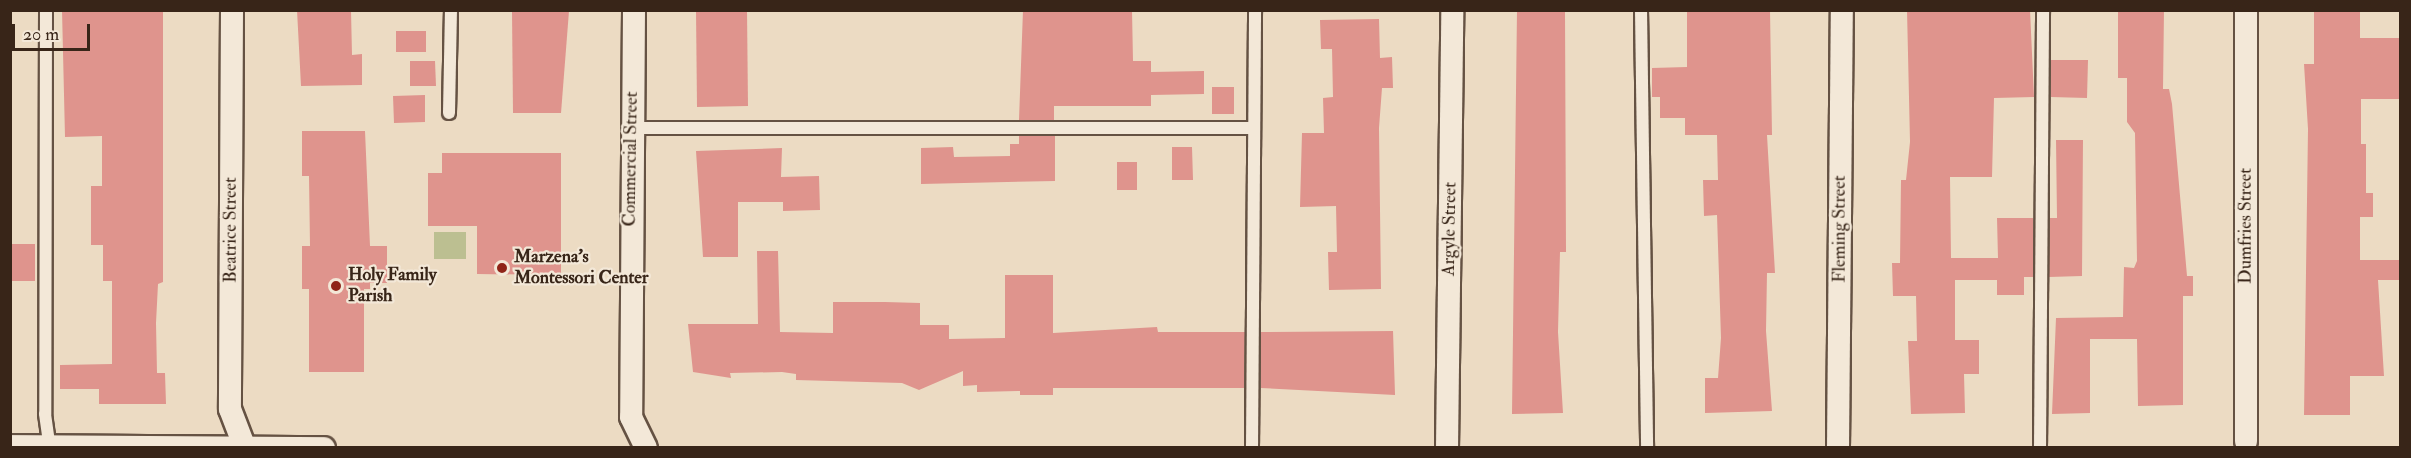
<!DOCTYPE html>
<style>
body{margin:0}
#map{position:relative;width:2411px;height:458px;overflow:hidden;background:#ecdbc3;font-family:"IM FELL Double Pica",serif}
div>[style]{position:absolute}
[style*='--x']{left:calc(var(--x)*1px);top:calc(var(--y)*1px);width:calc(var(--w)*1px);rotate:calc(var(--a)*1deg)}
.green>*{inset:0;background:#bcbf91}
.building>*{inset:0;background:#df948d}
.roads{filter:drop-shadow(2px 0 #655243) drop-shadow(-2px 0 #655243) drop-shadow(0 2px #655243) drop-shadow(0 -2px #655243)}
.lane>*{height:12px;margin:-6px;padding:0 6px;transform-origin:6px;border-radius:6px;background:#f3e8d8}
.street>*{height:22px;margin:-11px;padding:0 11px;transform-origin:11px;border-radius:11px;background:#f3e8d8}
.dots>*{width:16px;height:16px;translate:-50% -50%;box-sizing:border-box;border:3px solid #f3e8d8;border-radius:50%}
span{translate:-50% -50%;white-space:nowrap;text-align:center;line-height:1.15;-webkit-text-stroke:4.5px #f3e8d8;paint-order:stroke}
.street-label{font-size:18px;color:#382518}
.poi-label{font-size:18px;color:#382518;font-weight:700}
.left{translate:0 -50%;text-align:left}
.frame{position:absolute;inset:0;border:12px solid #382518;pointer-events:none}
.scale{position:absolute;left:12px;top:24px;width:78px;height:27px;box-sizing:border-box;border:3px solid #382518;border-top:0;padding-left:8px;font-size:18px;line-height:21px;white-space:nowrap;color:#382518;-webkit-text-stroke:4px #f3e8d8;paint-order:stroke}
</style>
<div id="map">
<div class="green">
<div style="clip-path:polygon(434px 232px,466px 232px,466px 259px,434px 259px)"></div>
</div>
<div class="building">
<div style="clip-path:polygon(62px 10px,163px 10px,163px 282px,158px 284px,156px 323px,157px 373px,165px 373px,166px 404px,99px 404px,99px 389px,60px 389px,60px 365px,112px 364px,112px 281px,103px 281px,103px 245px,91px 245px,91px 186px,102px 186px,102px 136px,65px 137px)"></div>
<div style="clip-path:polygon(297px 10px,351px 10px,352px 55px,362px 54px,362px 85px,301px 86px)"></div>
<div style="clip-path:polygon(696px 10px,747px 10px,748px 106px,697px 107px)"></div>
<div style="clip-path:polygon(1023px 10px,1132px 10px,1133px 61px,1151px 61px,1151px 72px,1204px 71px,1204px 94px,1151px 95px,1151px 106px,1054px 106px,1054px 120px,1019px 120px)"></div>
<div style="clip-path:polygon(1517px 10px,1565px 10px,1566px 252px,1560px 252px,1558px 332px,1563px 413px,1512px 414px)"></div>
<div style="clip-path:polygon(1687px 10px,1770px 10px,1772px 135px,1767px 135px,1775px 273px,1767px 273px,1766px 331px,1772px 411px,1705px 413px,1705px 378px,1718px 378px,1721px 338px,1717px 215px,1704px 216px,1703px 180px,1718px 180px,1717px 135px,1685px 135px,1685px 118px,1660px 118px,1660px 97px,1652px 97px,1652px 68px,1687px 67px)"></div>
<div style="clip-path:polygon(1907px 10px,2030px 10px,2034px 97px,1994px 98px,1992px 177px,1950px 177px,1951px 258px,1998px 258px,1997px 218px,2033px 218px,2033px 277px,2024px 277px,2024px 295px,1997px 295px,1997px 280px,1955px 280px,1955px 340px,1979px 340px,1979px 374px,1964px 374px,1965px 413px,1911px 414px,1908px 341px,1917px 341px,1916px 296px,1893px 296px,1892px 263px,1900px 263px,1901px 180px,1906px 180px,1910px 142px)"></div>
<div style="clip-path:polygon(2118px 10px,2164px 10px,2163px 89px,2169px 89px,2172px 104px,2187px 276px,2193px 276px,2193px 296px,2183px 296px,2183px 405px,2138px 406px,2137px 339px,2090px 339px,2090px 413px,2052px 414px,2056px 318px,2123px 317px,2124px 267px,2134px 268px,2137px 261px,2135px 133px,2127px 122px,2127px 78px,2118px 78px)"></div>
<div style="clip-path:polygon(2314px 10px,2360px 10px,2360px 38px,2400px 38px,2400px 99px,2361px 99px,2361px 144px,2366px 144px,2366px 193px,2373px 193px,2373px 217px,2360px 217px,2360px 260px,2400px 260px,2400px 280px,2378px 280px,2384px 376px,2350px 376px,2350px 415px,2304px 415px,2308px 129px,2304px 64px,2314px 64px)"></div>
<div style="clip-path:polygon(512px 11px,569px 11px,561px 113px,513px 113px)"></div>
<div style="clip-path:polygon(1379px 19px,1380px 58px,1392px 57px,1393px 88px,1382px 88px,1379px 128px,1381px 289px,1329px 290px,1328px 252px,1337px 252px,1336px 206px,1300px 207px,1302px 133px,1324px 133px,1323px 98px,1333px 97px,1332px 49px,1321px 49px,1320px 20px)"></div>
<div style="clip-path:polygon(396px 31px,426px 31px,426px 52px,396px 52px)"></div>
<div style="clip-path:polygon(2051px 60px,2088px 60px,2087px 98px,2051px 97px)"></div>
<div style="clip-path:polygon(410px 61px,435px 61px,436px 86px,410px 86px)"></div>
<div style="clip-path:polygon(1212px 87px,1234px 87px,1234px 114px,1212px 114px)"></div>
<div style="clip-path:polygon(425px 95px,425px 122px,394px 123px,393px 96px)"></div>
<div style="clip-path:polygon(302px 131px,365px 131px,370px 246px,387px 246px,387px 283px,370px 283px,370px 289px,364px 289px,364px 372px,309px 372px,309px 289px,302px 289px,302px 246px,310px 246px,309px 176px,302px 176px)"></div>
<div style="clip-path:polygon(1019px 136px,1055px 136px,1055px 181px,921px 184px,921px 148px,953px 147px,954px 157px,1010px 156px,1010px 144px,1019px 144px)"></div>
<div style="clip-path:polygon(2056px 140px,2083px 140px,2082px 276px,2049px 277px,2050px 218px,2057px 218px)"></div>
<div style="clip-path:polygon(1172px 147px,1192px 147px,1193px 180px,1172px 180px)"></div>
<div style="clip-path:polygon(782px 148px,781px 177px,819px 176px,820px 210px,783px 211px,783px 202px,738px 202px,738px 257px,703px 257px,696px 151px)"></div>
<div style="clip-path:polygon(442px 153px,561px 153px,561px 275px,477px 274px,477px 226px,428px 226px,428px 173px,442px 173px)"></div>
<div style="clip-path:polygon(1117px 162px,1137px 162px,1137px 190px,1117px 190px)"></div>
<div style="clip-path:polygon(10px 244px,35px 244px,35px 281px,10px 281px)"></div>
<div style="clip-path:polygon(757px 251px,778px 251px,780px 332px,833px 333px,833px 302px,885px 302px,920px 303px,920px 325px,949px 325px,949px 339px,1005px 338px,1005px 275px,1053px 275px,1053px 333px,1157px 327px,1158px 332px,1245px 332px,1244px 388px,1053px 388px,1053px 395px,1020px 395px,1020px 391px,977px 392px,977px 385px,963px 386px,963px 371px,919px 390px,902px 383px,796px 380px,796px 374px,782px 372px,730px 373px,731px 378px,693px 372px,688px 324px,758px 324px)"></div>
<div style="clip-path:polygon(1393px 331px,1395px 395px,1261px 388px,1261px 332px)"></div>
</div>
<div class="roads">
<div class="lane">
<div style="--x:46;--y:10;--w:404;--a:90.1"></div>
<div style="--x:45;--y:414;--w:34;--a:82"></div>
<div style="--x:1641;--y:10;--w:438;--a:89.2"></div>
<div style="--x:449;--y:113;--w:103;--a:-88.9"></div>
<div style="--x:631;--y:128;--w:622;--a:0"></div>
<div style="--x:1252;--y:448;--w:438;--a:-89.6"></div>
<div style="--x:2040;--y:448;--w:438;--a:-89.6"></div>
</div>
<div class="street">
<div style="--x:232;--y:10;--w:399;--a:90.3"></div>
<div style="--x:230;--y:409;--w:42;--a:69"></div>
<div style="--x:634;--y:10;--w:407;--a:90.4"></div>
<div style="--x:631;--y:417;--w:34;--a:64"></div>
<div style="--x:2246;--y:10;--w:431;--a:90"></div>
<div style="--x:10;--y:446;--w:314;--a:0.4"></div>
<div style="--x:1447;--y:448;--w:438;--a:-89.3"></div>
<div style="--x:1838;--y:448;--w:438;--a:-89.5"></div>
</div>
</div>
<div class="dots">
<div style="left:502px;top:268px;background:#8f2418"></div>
<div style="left:336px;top:286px;background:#8f2418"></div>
</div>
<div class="street-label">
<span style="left:631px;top:159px;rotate:-89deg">Commercial Street</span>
<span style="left:2246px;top:226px;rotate:-90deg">Dumfries Street</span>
<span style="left:1450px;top:229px;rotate:-89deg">Argyle Street</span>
<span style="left:1840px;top:229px;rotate:-90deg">Fleming Street</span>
<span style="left:231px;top:230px;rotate:-90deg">Beatrice Street</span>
</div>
<div class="poi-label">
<span class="left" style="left:514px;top:268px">Marzena's<br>Montessori Center</span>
<span class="left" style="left:348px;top:286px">Holy Family<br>Parish</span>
</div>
<div class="frame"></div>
<div class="scale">20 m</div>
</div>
